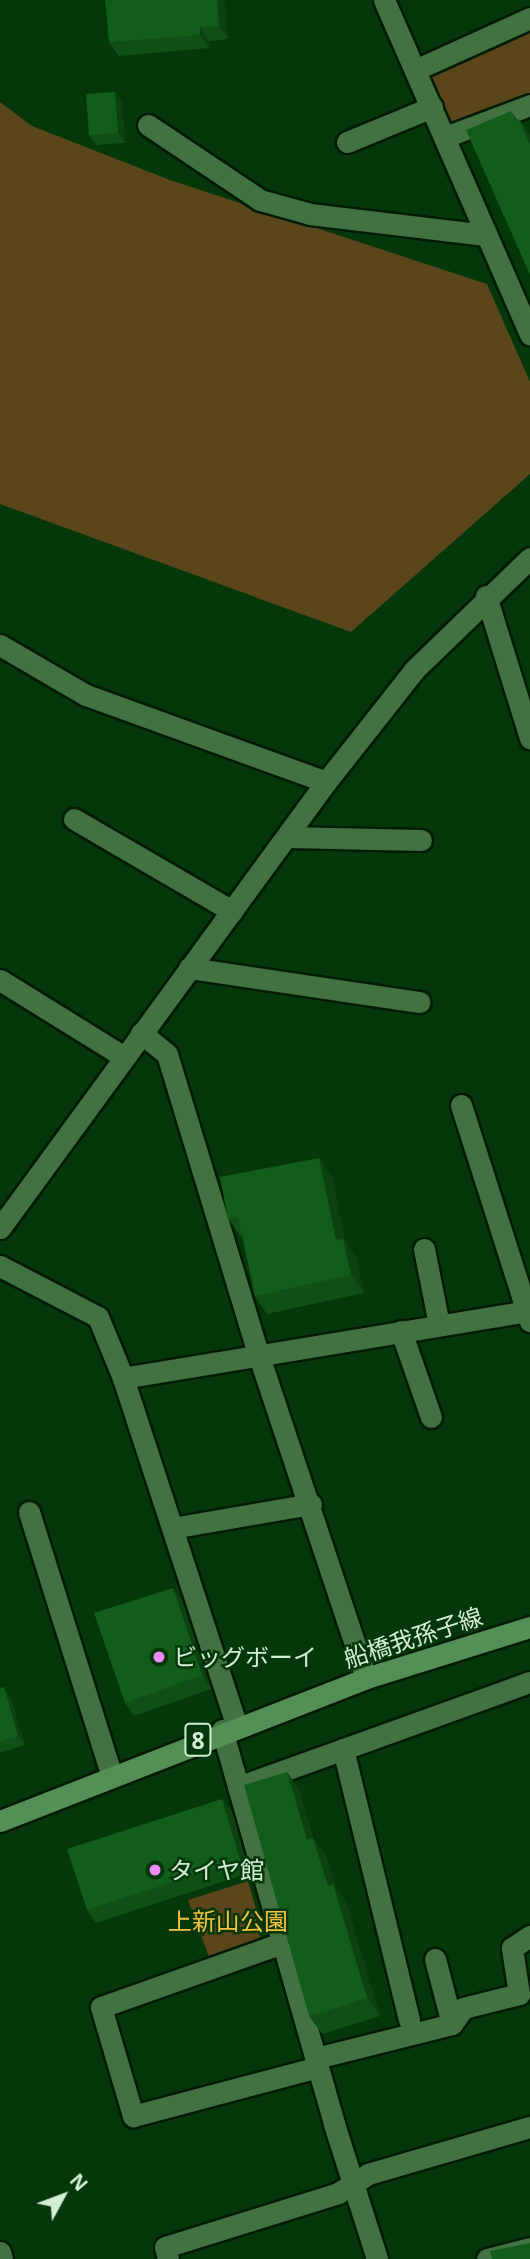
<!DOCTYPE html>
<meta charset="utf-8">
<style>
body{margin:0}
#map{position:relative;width:530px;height:2259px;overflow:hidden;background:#043709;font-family:"Open Sans","Noto Sans JP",sans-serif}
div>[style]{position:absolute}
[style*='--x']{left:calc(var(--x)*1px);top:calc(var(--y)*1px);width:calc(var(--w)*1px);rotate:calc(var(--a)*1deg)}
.green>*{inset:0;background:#5a461a}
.roads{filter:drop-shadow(2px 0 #031b04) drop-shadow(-2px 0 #031b04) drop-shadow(0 2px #031b04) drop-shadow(0 -2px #031b04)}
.minor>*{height:21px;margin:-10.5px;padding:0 10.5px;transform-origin:10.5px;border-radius:10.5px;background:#427242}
.major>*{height:21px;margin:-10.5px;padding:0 10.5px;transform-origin:10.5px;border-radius:10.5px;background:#548f55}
.wall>*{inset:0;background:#105016}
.shaded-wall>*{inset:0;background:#0d4112}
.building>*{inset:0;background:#135d1a}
.dots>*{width:19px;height:19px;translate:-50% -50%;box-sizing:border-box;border:4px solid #043709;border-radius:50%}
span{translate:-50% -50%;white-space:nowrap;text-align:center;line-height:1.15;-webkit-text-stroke:5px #043709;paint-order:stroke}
.shield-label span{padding:2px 5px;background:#043709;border:2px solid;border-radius:5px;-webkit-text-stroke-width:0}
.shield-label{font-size:23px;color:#d3edd2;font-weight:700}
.street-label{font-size:24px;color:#d3edd2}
.poi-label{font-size:24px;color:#d3edd2}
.left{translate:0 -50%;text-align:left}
.park-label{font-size:24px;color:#f8c03e}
.north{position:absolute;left:28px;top:2161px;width:70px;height:70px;-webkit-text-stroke:5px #043709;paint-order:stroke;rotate:49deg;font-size:19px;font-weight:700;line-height:28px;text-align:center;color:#d3edd2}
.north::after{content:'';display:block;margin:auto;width:24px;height:32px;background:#d3edd2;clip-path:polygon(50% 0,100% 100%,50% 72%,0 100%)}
</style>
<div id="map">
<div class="green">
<div style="clip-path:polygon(530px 25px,530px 99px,450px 125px,425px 73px)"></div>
<div style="clip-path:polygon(0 102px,32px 126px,170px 180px,487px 284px,530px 382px,530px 474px,351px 632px,0 504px)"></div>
<div style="clip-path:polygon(248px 1881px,263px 1932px,255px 1945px,209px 1957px,188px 1900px)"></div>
</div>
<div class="roads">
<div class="minor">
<div style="--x:384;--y:0;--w:365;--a:66.4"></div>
<div style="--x:415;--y:70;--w:126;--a:-24.3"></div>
<div style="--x:148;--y:125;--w:135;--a:33.8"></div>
<div style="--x:260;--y:200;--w:52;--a:15.6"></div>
<div style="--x:310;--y:214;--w:177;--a:6.8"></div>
<div style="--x:445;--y:137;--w:91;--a:-20.6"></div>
<div style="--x:347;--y:142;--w:92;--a:-22.4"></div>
<div style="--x:486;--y:596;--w:149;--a:72.8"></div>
<div style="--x:0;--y:645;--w:99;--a:30.2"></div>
<div style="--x:86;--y:695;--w:255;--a:19.9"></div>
<div style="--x:74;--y:819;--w:183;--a:30.2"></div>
<div style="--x:287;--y:837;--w:134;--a:1.3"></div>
<div style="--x:189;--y:968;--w:233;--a:8.4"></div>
<div style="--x:0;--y:980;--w:146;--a:31.8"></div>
<div style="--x:141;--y:1033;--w:33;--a:39"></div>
<div style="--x:167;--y:1054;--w:313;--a:73.1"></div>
<div style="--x:258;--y:1353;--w:342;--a:71.6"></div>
<div style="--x:461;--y:1105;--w:227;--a:72.3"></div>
<div style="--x:0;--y:1228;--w:552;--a:-53.84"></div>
<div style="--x:326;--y:782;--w:142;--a:-51.8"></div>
<div style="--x:414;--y:670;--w:161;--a:-44"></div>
<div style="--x:424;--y:1249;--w:77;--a:78.8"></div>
<div style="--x:0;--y:1266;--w:110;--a:27.5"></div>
<div style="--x:98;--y:1317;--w:66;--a:67.7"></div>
<div style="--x:123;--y:1378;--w:366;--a:71.9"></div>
<div style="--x:401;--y:1331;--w:91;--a:70.8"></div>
<div style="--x:123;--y:1378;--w:410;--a:-9.4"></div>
<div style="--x:29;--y:1512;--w:275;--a:72.6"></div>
<div style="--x:172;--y:1528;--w:141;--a:-9.8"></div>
<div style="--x:222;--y:1730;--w:410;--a:74.1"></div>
<div style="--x:334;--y:2124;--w:142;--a:72.3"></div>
<div style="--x:343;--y:1749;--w:279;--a:76.3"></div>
<div style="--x:238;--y:1787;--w:310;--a:-19.8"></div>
<div style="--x:282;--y:1943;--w:192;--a:160.5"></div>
<div style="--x:101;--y:2007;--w:114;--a:73.6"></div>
<div style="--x:133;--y:2116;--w:191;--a:-14.8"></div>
<div style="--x:435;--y:1959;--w:67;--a:75.3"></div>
<div style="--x:316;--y:2058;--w:140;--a:-14"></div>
<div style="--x:452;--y:2024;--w:19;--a:-55"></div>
<div style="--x:463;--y:2008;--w:58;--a:-14"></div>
<div style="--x:519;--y:1994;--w:47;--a:-98.7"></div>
<div style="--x:512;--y:1948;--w:22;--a:-34"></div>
<div style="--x:0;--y:2252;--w:7;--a:74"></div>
<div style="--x:168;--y:2259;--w:12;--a:-104"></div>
<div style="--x:165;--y:2247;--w:181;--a:-17.3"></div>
<div style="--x:338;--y:2193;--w:36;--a:-32"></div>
<div style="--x:368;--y:2174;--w:169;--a:-16.2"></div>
<div style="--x:487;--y:2259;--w:44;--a:-14.3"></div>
</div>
<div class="major">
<div style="--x:0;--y:1821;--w:393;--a:-21.3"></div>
<div style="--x:366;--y:1678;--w:172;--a:-17.3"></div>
</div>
</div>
<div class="wall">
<div style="clip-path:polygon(225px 0,228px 39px,209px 41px,209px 48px,119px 56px,109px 42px)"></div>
<div style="clip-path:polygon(122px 102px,125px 143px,96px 145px,89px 135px)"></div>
<div style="clip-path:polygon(319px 1158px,332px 1176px,345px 1241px,356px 1257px,364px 1293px,267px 1314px,255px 1296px,243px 1237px,241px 1237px,228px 1219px)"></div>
<div style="clip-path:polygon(173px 1588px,182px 1601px,211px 1689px,134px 1716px,125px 1703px)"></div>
<div style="clip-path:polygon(0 1688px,10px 1696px,25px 1745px,0 1753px)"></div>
<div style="clip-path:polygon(287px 1772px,299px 1790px,313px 1838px,326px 1856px,336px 1888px,346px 1902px,380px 2016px,322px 2034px,309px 2016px)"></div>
<div style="clip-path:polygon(222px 1799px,232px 1812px,249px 1873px,96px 1923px,87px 1910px)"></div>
</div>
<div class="shaded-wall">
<div style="clip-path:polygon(217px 0,225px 0,228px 39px,219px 26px)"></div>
<div style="clip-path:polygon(200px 27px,209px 41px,209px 48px,200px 35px)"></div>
<div style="clip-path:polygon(115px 92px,122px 102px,125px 143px,118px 133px)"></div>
<div style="clip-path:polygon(511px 111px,523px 129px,519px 119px,530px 134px,530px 144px,515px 121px)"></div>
<div style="clip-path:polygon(319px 1158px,332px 1176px,345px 1241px,356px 1257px,364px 1293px,351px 1275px,336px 1240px)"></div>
<div style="clip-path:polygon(173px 1588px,182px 1601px,211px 1689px,202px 1675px)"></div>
<div style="clip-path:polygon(4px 1687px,10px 1696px,25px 1745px,18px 1736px)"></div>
<div style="clip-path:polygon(287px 1772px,299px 1790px,313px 1838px,326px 1856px,336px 1888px,346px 1902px,380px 2016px,367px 1998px,328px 1886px,307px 1840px)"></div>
<div style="clip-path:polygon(222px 1799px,232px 1812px,249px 1873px,240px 1860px)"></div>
</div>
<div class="building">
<div style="clip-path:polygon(105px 0,217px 0,219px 26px,200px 27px,200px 35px,109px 42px)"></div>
<div style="clip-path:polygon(115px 92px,118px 133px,89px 135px,86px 94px)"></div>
<div style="clip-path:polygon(511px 111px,515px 121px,519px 119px,530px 144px,530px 275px,466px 130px)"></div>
<div style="clip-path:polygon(319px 1158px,336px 1240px,343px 1239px,351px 1275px,255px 1296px,238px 1217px,228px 1219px,220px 1177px)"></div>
<div style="clip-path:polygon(173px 1588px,202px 1675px,125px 1703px,94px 1613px)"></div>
<div style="clip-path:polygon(4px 1687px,18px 1736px,0 1741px,0 1688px)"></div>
<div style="clip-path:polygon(287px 1772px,307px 1840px,313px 1838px,328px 1886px,333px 1884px,367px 1998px,309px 2016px,244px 1785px)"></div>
<div style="clip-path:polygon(222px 1799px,240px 1860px,87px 1910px,67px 1849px)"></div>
<div style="clip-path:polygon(530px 2243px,530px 2259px,492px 2259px,490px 2251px)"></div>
</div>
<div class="dots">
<div style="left:159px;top:1657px;background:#ef8bf7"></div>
<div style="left:155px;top:1870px;background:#ef8bf7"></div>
</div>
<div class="shield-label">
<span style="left:198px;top:1740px">8</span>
</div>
<div class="street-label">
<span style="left:413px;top:1637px;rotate:-18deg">船橋我孫子線</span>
</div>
<div class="poi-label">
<span class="left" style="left:173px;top:1657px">ビッグボーイ</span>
<span class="left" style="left:169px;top:1870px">タイヤ館</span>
</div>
<div class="park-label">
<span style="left:228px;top:1921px">上新山公園</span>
</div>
<div class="north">N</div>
</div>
